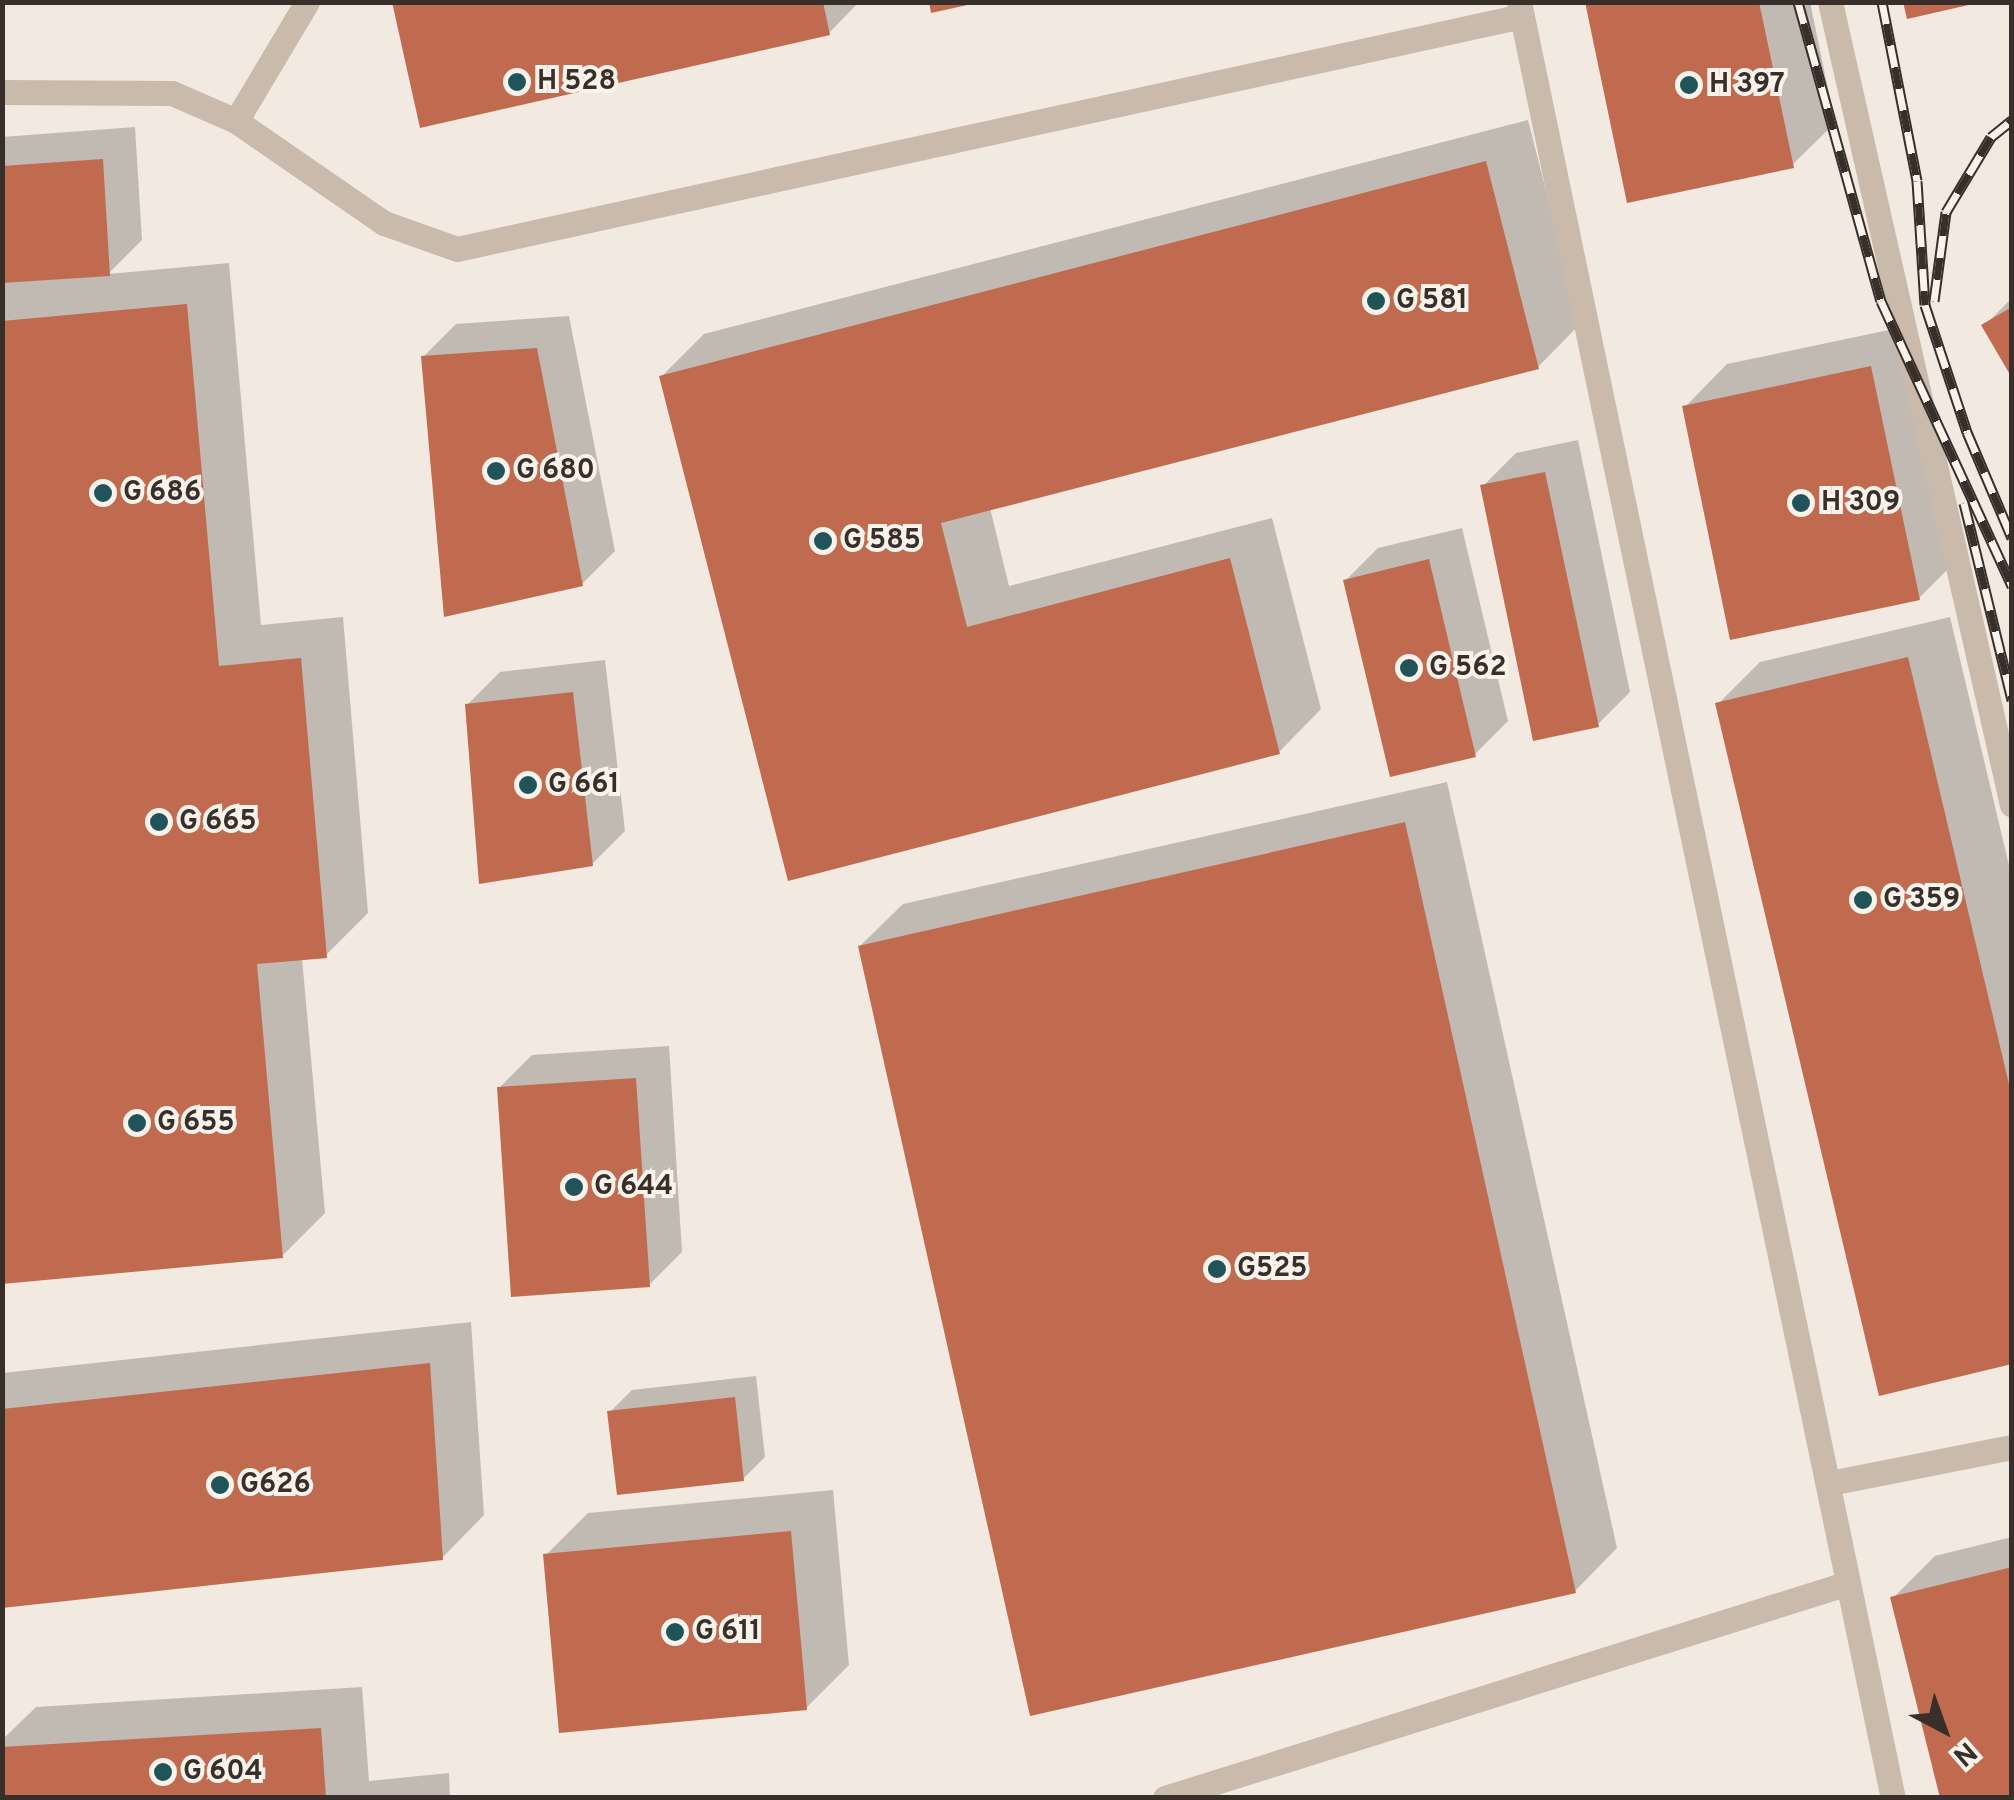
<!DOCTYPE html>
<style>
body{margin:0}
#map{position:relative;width:2014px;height:1800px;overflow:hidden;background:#f2e9e0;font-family:Overpass,sans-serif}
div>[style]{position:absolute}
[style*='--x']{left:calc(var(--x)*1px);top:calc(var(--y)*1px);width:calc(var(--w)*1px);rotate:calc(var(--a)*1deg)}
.shadow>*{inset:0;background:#0003}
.building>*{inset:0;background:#c06b4f}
.lane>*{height:25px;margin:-12.5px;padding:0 12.5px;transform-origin:12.5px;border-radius:12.5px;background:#cabaac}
.rail>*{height:11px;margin-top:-5.5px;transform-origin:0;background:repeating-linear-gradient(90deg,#f9f3ec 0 22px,#382f2a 0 44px);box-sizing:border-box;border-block:2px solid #382f2a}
.dots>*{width:28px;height:28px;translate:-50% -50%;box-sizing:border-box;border:5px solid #f9f3ec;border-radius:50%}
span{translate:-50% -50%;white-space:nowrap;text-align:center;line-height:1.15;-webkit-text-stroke:8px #f9f3ec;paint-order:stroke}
.poi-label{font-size:28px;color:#382f2a;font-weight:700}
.left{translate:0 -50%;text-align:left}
.frame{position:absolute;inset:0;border:5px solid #382f2a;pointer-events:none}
.north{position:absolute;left:1894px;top:1680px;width:100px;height:100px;-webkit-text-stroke:8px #f9f3ec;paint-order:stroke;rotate:139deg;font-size:28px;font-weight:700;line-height:40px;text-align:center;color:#382f2a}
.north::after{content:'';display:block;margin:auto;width:35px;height:45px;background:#382f2a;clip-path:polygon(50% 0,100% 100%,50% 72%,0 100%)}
</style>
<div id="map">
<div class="shadow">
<div style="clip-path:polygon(394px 2px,859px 2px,829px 33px)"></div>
<div style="clip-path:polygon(1587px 2px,1810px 2px,1835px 123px,1792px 165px)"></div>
<div style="clip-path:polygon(1528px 120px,1580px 324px,1538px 367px,990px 508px,1009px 586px,1272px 518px,1321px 709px,1279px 752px,790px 878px,662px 376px,704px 334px)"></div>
<div style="clip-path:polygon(135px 127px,142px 240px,108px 274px,229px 263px,261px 625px,343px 617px,368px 913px,326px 955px,302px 958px,325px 1213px,282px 1256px,2px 1281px,2px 137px)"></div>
<div style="clip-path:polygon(2012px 298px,2012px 373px,1984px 326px)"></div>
<div style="clip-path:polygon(569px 316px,615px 551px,582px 584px,423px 357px,456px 324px)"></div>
<div style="clip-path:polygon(1913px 325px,1961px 556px,1919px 598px,1685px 407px,1727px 364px)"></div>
<div style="clip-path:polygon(1578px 440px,1630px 692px,1597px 725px,1483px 486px,1516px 453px)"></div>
<div style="clip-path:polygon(1462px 528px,1508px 721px,1475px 754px,1345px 581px,1378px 548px)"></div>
<div style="clip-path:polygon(1950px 617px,2012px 878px,2012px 1362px,1718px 704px,1760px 662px)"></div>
<div style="clip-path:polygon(605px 660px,625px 831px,592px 864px,467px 705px,500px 672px)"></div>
<div style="clip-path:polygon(1447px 782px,1617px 1548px,1575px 1591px,860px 946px,903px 904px)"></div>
<div style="clip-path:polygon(669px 1046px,682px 1252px,649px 1285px,499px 1088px,532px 1055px)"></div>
<div style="clip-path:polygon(471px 1322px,484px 1515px,442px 1558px,2px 1606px,2px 1373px)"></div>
<div style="clip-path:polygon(756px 1376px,765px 1457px,743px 1479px,610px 1412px,632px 1390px)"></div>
<div style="clip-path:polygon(833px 1490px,849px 1665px,806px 1708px,546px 1555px,588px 1513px)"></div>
<div style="clip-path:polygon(2012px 1537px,2012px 1798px,1893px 1598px,1935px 1556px)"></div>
<div style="clip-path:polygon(362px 1687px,369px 1781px,449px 1773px,450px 1798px,2px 1798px,2px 1740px,36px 1707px)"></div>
</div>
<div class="building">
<div style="clip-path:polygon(392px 2px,823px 2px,830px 35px,420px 128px)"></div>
<div style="clip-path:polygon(929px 2px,972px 2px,972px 4px,931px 13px)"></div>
<div style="clip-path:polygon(1585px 2px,1759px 2px,1794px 168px,1627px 203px)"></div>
<div style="clip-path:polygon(1903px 2px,1973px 2px,1973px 4px,1907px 19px)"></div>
<div style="clip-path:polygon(103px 159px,110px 276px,2px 283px,2px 166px)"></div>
<div style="clip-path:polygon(1486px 161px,1539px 369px,941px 523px,967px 627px,1230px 558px,1280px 754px,788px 881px,659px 376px)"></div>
<div style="clip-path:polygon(187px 304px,219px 666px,301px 658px,327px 958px,257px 964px,283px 1258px,2px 1284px,2px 321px)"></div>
<div style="clip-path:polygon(2012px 307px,2012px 378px,1981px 325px)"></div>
<div style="clip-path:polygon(537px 348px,583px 586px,444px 617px,421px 356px)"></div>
<div style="clip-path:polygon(1871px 366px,1920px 600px,1730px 640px,1682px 406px)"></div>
<div style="clip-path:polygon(1545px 472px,1599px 727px,1533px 741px,1480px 485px)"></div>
<div style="clip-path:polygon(1429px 559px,1476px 757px,1390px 777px,1343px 580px)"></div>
<div style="clip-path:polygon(1908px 657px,2012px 1097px,2012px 1364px,1879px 1396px,1715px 703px)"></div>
<div style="clip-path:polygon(573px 692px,593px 866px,479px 884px,465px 704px)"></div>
<div style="clip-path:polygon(1405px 822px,1576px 1593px,1030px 1716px,858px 946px)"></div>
<div style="clip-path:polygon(636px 1078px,650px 1287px,511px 1297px,497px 1087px)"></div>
<div style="clip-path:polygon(430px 1363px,443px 1560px,2px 1608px,2px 1409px)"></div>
<div style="clip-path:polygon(735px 1397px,744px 1481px,617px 1495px,607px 1411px)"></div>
<div style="clip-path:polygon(791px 1531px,807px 1710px,559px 1733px,543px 1554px)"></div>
<div style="clip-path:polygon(2012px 1567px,2012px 1798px,1940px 1798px,1890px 1597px)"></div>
<div style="clip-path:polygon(321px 1728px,326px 1798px,2px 1798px,2px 1747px)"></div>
</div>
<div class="lane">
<div style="--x:1519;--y:2;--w:1835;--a:78.24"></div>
<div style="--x:1830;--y:2;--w:823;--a:77.23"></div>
<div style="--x:2;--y:92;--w:170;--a:0.3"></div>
<div style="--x:172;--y:93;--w:70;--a:23.6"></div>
<div style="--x:236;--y:121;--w:180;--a:34.6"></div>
<div style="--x:384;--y:223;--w:77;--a:19.6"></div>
<div style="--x:457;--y:249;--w:1090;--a:-12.34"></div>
<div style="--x:236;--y:121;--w:139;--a:-59.2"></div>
<div style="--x:1830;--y:1483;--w:186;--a:-11.2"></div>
<div style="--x:1165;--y:1798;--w:716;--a:-17.47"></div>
</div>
<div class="rail">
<div style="--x:1798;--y:2;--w:310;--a:74.5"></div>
<div style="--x:1881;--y:301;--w:314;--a:65.3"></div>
<div style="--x:1882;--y:2;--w:182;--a:78.9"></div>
<div style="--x:1917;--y:181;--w:124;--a:86.3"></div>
<div style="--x:1925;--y:305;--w:134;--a:71.7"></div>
<div style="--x:1967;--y:432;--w:115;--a:67"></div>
<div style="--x:1934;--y:301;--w:90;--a:-82.3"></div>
<div style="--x:1946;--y:212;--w:87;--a:-59"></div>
<div style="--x:1991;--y:137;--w:27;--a:-39"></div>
<div style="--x:1964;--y:503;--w:203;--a:76.3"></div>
</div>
<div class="dots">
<div style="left:517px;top:82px;background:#215458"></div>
<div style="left:1689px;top:85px;background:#215458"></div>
<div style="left:1376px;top:301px;background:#215458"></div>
<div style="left:496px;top:471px;background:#215458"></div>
<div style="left:103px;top:493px;background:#215458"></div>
<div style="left:1801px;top:503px;background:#215458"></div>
<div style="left:823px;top:541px;background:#215458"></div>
<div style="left:1409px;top:668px;background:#215458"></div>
<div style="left:528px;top:785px;background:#215458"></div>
<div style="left:159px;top:822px;background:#215458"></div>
<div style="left:1863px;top:900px;background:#215458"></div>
<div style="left:137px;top:1123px;background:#215458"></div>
<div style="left:574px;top:1187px;background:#215458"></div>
<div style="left:1217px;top:1269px;background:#215458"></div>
<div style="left:220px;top:1485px;background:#215458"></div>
<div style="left:675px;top:1632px;background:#215458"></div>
<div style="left:163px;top:1772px;background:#215458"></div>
</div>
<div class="poi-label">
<span class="left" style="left:537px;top:82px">H 528</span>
<span class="left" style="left:1709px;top:85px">H 397</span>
<span class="left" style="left:1396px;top:301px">G 581</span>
<span class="left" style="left:516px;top:471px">G 680</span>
<span class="left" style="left:123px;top:493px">G 686</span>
<span class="left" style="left:1821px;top:503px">H 309</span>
<span class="left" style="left:843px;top:541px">G 585</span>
<span class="left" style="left:1429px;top:668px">G 562</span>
<span class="left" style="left:548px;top:785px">G 661</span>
<span class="left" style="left:179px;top:822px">G 665</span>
<span class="left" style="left:1883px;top:900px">G 359</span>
<span class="left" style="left:157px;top:1123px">G 655</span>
<span class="left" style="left:594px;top:1187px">G 644</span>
<span class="left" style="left:1237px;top:1269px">G525</span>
<span class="left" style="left:240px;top:1485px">G626</span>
<span class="left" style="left:695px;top:1632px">G 611</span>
<span class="left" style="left:183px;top:1772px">G 604</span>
</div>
<div class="frame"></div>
<div class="north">N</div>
</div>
